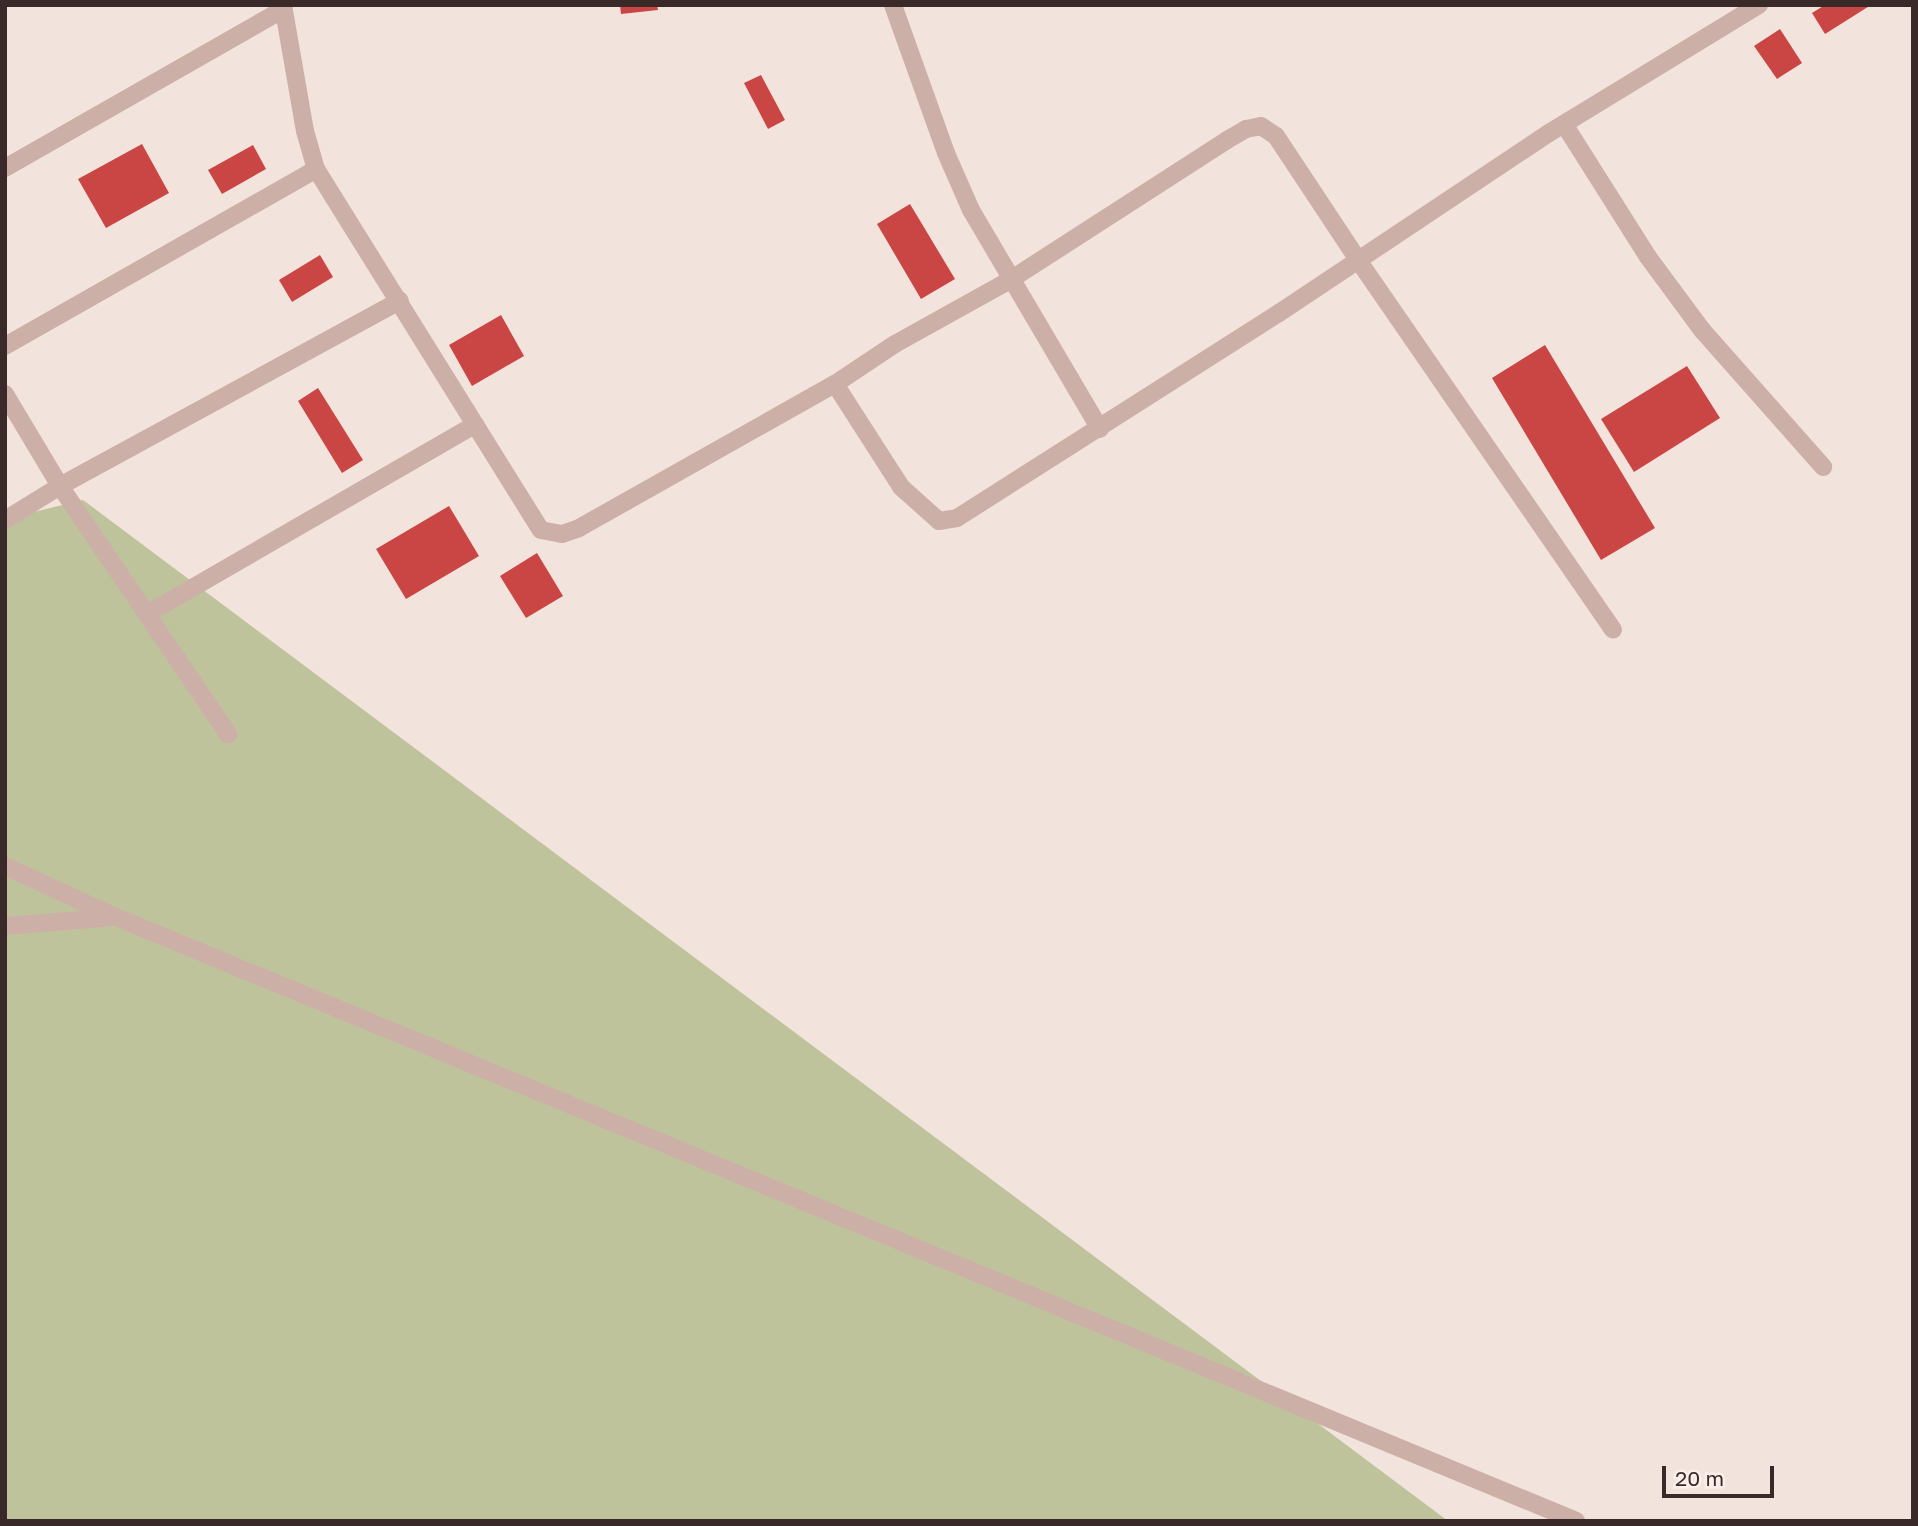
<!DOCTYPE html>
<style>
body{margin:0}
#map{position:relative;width:1918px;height:1526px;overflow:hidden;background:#f3e3dd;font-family:"Golos Text",sans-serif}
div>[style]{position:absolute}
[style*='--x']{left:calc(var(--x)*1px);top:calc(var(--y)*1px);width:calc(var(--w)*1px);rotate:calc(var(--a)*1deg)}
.green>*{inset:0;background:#bfc39c}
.building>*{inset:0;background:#ca4644}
.street>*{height:18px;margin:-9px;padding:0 9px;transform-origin:9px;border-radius:9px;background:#ccb0a8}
span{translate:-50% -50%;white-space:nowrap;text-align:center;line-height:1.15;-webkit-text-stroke:7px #faefea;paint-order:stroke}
.frame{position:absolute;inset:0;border:7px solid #392a29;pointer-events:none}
.scale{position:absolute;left:1662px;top:1466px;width:112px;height:32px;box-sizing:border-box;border:4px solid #392a29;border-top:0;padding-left:9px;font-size:21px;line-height:24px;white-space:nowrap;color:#392a29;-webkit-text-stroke:5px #faefea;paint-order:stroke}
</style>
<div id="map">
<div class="green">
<div style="clip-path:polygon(83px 500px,1448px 1521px,5px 1521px,5px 519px)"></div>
</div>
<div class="building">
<div style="clip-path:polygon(620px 5px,657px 5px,658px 10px,621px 14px)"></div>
<div style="clip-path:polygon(1825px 5px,1871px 5px,1825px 34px,1812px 13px)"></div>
<div style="clip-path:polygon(1780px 29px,1802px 63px,1777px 79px,1754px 46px)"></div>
<div style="clip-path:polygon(761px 75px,785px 120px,768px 129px,744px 83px)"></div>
<div style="clip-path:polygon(142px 144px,169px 193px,106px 228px,78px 179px)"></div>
<div style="clip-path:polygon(253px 145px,266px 169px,222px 194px,208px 170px)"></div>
<div style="clip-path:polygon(910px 204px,955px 279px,921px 299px,877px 224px)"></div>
<div style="clip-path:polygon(320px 255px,333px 277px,292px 302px,279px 280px)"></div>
<div style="clip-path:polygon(501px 315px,524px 356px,472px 386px,449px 345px)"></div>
<div style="clip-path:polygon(1545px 345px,1655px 528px,1601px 560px,1492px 378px)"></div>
<div style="clip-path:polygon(1687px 366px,1720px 418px,1634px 472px,1601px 419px)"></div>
<div style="clip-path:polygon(318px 388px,363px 460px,342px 473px,298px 401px)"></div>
<div style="clip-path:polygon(449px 506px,479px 556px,406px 599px,376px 549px)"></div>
<div style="clip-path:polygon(537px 553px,563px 596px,526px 618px,500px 576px)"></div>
</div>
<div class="street">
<div style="--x:283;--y:5;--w:128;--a:80.1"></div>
<div style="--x:305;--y:131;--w:40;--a:74"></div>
<div style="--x:316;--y:169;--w:425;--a:58.1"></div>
<div style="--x:541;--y:530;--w:21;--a:11"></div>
<div style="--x:562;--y:534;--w:18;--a:-19"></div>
<div style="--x:579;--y:528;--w:294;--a:-29.4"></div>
<div style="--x:835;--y:384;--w:72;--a:-33.7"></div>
<div style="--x:895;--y:344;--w:132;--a:-29.1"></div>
<div style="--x:1010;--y:280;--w:258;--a:-32.8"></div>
<div style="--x:1227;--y:140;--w:22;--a:-30"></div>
<div style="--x:1246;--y:129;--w:15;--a:-11"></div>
<div style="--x:1261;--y:126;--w:18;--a:34"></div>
<div style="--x:1276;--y:136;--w:149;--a:56.5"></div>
<div style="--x:1358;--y:260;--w:449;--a:55.4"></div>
<div style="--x:893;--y:5;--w:157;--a:70.3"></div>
<div style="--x:946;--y:153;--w:62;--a:66.3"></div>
<div style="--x:971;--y:210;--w:254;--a:59.5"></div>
<div style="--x:1564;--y:124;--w:157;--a:57.7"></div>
<div style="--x:1648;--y:257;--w:91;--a:53.5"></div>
<div style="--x:1702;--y:330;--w:183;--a:48.5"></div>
<div style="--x:5;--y:168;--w:321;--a:-29.7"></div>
<div style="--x:5;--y:346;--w:358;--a:-29.6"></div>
<div style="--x:835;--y:384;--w:122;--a:57.3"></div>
<div style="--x:901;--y:487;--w:51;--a:41.8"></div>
<div style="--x:939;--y:521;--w:18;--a:-9"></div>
<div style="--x:957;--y:518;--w:382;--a:-32.5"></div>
<div style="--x:1279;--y:313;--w:324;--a:-33.7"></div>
<div style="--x:1549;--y:133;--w:246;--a:-31.4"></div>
<div style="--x:5;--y:394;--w:107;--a:59.1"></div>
<div style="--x:60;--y:486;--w:300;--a:55.9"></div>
<div style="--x:5;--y:520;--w:65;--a:-31.7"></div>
<div style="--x:60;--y:486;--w:387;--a:-28.6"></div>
<div style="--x:147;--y:614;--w:379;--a:-30"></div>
<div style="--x:5;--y:866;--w:119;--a:24.8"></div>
<div style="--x:5;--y:926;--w:111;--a:-4.6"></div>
<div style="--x:116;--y:917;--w:1580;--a:22.47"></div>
</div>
<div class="frame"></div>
<div class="scale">20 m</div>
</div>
